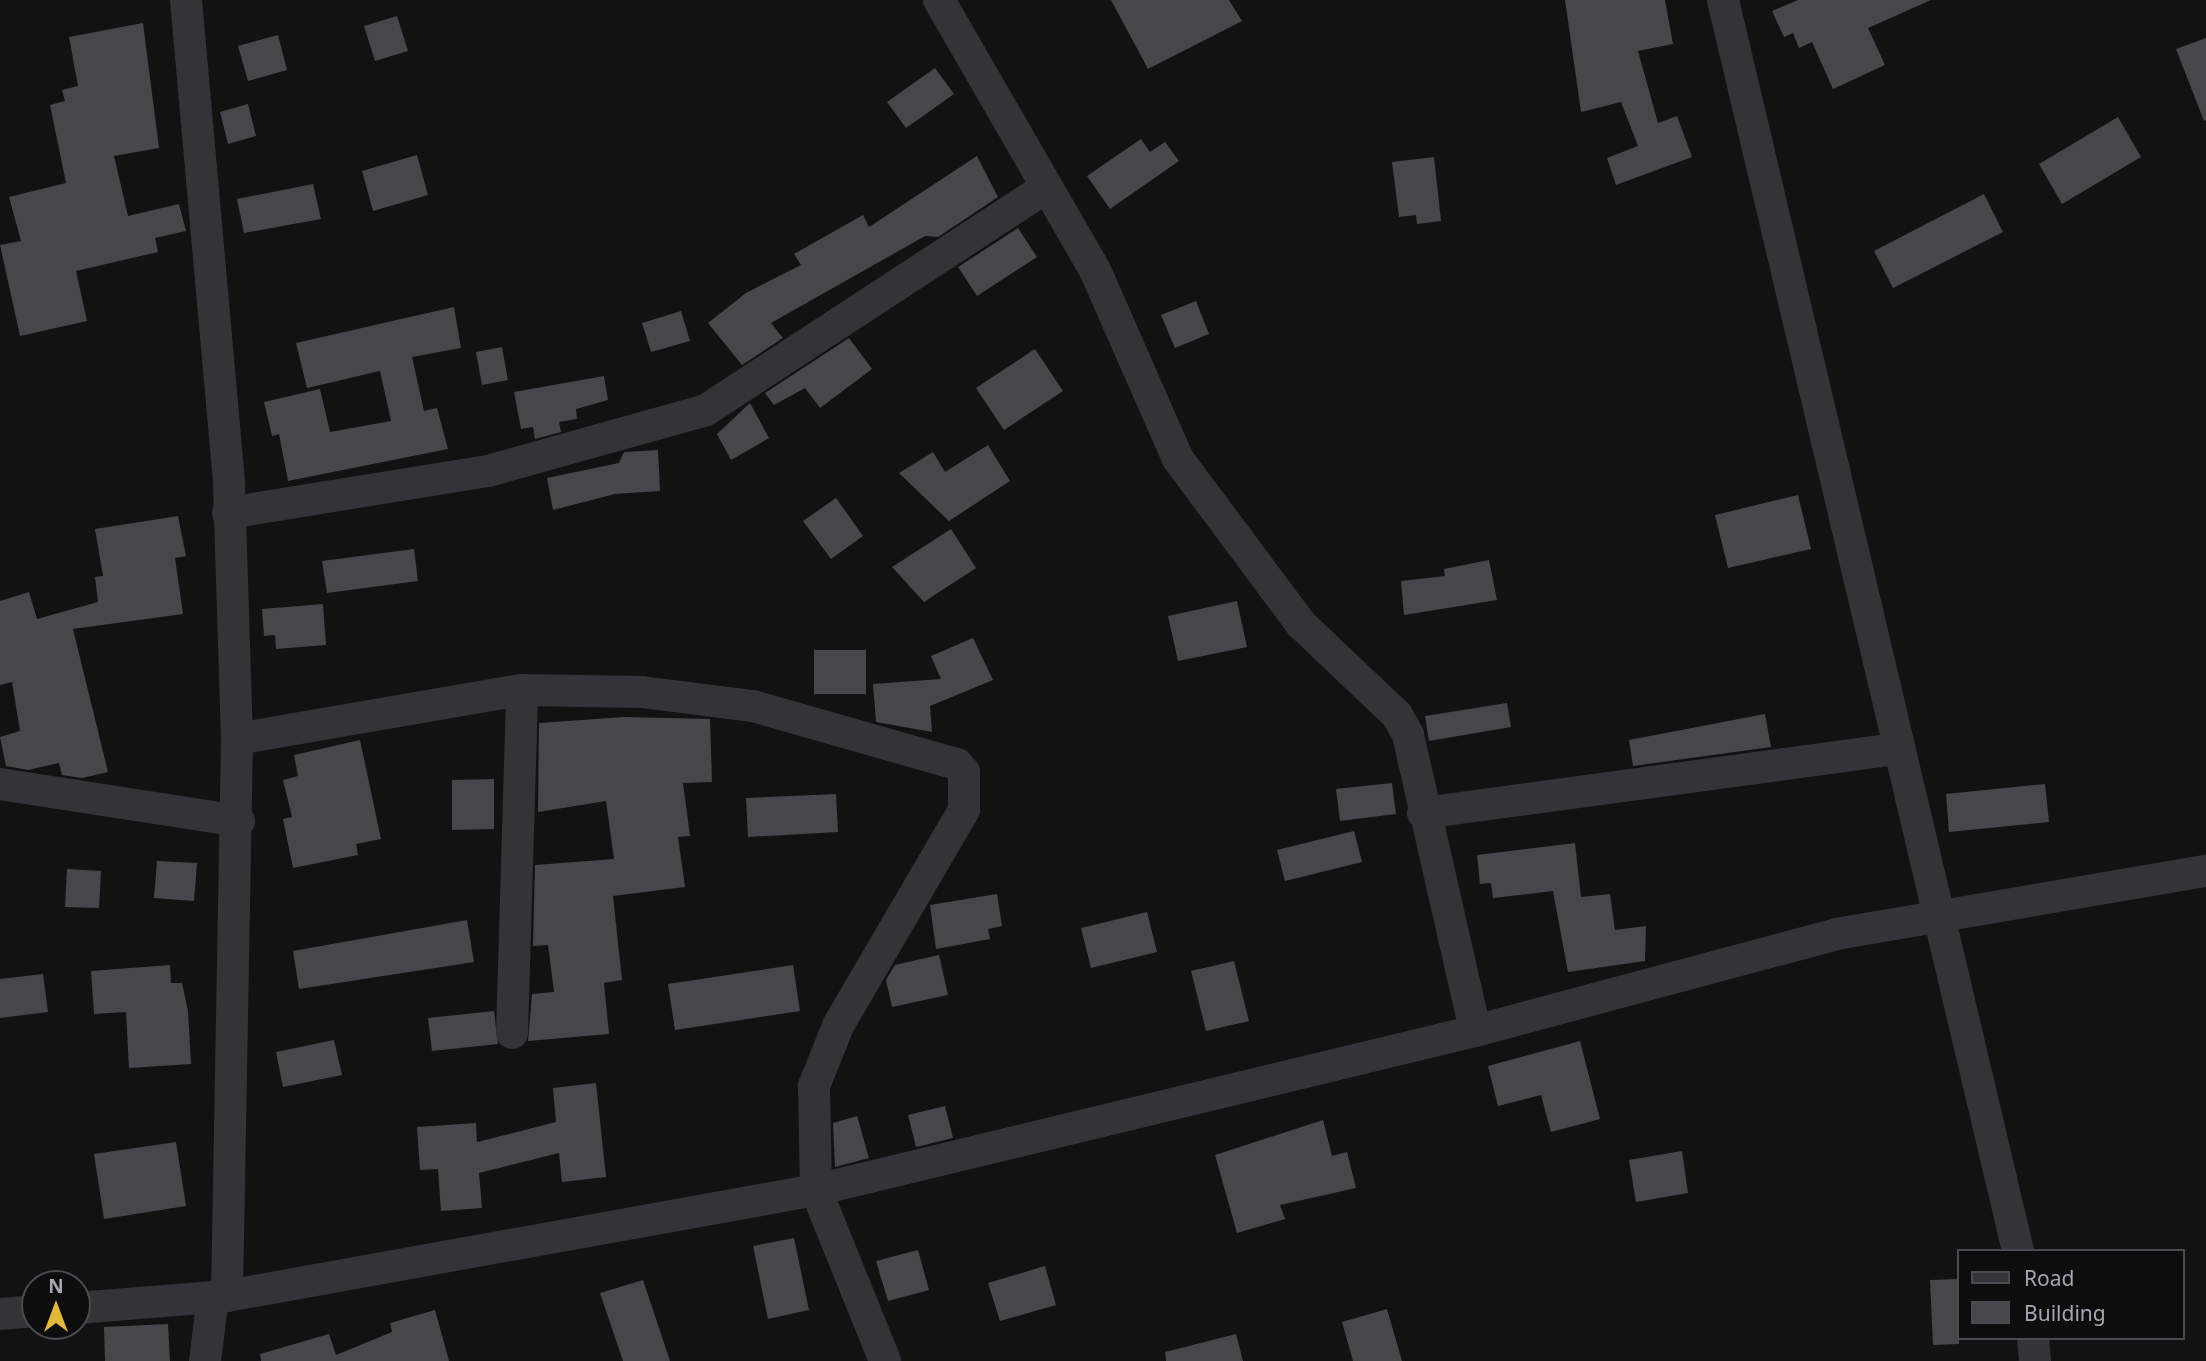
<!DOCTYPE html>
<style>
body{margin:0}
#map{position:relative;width:2206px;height:1361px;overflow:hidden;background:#121213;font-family:"Noto Sans",sans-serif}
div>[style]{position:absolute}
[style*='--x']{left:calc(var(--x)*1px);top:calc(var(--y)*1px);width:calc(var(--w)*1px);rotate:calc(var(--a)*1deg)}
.building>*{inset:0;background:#46474b}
.minor>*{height:32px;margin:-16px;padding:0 16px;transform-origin:16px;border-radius:16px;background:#333338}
span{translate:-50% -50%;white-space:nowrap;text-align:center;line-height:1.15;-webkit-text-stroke:5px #0d0d0e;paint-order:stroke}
.legend{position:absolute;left:1957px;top:1249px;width:228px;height:91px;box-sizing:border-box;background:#0d0d0e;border:2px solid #494b50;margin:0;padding:9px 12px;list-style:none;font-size:21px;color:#a4a7b2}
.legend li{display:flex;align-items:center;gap:14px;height:35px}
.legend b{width:35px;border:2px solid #494b50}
.north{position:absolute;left:21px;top:1270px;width:70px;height:70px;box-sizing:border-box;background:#0d0d0e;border:2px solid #494b50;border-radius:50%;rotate:0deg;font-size:19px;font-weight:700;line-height:28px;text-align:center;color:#a4a7b2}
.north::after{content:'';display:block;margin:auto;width:24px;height:32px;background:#e0b83d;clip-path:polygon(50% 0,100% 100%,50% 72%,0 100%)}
</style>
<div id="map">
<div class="building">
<div style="clip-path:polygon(1111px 0,1229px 0,1242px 21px,1148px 69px)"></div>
<div style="clip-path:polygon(1565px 0,1665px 0,1673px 44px,1638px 51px,1658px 123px,1677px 116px,1692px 157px,1616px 185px,1607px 158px,1638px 146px,1621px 102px,1581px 112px)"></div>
<div style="clip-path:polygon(1798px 0,1931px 0,1868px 28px,1885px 65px,1833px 89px,1812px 42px,1799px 48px,1793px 33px,1784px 37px,1772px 11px)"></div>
<div style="clip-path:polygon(397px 16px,408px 51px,375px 61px,364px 26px)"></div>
<div style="clip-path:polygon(143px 23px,159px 148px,114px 156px,128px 216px,179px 204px,186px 231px,155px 238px,158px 252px,76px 271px,87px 321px,20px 336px,0 245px,21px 241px,9px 197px,66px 183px,50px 105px,65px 101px,62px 90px,78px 86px,69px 37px)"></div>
<div style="clip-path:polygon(278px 35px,287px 70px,248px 81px,238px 46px)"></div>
<div style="clip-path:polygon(2206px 38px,2206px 120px,2204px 121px,2176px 49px)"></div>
<div style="clip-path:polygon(935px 68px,954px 94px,906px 128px,887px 102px)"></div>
<div style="clip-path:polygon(248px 104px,256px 136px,228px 144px,220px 112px)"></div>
<div style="clip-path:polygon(2118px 117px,2141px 157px,2062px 204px,2039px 164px)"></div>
<div style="clip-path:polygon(1141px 139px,1150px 152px,1165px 142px,1179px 161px,1110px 209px,1087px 176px)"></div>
<div style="clip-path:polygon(417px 155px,428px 195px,373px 211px,362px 171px)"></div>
<div style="clip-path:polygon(977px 156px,998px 197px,938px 237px,925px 236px,771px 323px,783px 338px,742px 365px,708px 323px,746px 293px,801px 265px,794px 254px,863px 215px,869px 227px)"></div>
<div style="clip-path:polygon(1434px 157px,1441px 221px,1417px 224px,1416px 215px,1399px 217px,1392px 162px)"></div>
<div style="clip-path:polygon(313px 184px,321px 219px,244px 233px,237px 199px)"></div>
<div style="clip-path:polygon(1984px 194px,2003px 232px,1893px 288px,1874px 251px)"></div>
<div style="clip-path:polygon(1018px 228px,1037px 257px,977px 296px,958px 267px)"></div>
<div style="clip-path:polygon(1196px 301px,1209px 334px,1175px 348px,1161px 315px)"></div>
<div style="clip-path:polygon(454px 307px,461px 348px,412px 357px,424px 411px,437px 408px,448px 449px,288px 481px,279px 434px,272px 436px,264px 402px,320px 389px,330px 432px,391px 421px,380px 371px,307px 388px,296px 343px)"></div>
<div style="clip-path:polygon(681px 311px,690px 341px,651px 352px,642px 323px)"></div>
<div style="clip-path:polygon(849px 338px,872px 369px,820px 408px,805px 388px,774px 405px,765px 393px)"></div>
<div style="clip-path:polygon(502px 347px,508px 380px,482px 385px,476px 352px)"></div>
<div style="clip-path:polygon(1035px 349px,1063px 391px,1004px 430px,976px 388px)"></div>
<div style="clip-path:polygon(604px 376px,608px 400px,576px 409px,577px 419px,559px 422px,561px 432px,535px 439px,533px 427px,521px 429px,514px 392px)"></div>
<div style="clip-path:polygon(750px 403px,769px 438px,731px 460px,717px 434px)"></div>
<div style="clip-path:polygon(988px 445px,1010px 481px,949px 521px,899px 473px,933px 452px,945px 472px)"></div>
<div style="clip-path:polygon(658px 450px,660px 491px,615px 494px,553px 510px,547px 478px,619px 463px,624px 452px)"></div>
<div style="clip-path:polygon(1798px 495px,1811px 549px,1728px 568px,1715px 515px)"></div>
<div style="clip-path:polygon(836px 498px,863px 536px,831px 559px,803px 521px)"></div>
<div style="clip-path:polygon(178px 516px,186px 556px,175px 558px,183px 614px,73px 629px,108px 772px,82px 778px,62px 775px,59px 763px,28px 770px,6px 766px,0 737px,20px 731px,12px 682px,0 685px,0 601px,29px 592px,37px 619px,98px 602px,95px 577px,103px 576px,95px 529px)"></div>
<div style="clip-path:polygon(951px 529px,976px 568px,924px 602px,892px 567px)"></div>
<div style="clip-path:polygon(414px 549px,418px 581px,327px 593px,322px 561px)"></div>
<div style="clip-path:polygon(1489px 560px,1497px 600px,1404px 615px,1401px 581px,1445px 576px,1444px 569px)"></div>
<div style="clip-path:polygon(1237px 601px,1247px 647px,1178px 661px,1168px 616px)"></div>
<div style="clip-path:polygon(323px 604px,326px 645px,276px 649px,275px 635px,264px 636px,262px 609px)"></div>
<div style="clip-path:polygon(973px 638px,993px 680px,930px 706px,932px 732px,876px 722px,873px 684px,941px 679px,931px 656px)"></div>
<div style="clip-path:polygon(814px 650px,866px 650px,866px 694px,814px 694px)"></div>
<div style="clip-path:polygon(1507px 703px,1511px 727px,1429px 741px,1425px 716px)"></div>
<div style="clip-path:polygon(1765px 714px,1771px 747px,1633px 766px,1629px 740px)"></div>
<div style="clip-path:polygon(624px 717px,710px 719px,712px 782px,683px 783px,690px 836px,678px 837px,685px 887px,613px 896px,622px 980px,604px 983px,609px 1034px,528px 1041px,532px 994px,554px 992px,548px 945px,533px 946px,535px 865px,614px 859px,606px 801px,538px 812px,539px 723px)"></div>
<div style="clip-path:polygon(360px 740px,381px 839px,356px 844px,358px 855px,293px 868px,283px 819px,292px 817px,283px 780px,298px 776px,294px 755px)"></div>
<div style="clip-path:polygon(494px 779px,494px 829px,452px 830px,452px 780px)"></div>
<div style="clip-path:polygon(1392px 783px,1396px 814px,1340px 821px,1336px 789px)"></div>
<div style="clip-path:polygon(2045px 784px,2049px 822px,1949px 832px,1946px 794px)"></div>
<div style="clip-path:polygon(836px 794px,838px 832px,748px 837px,746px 798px)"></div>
<div style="clip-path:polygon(1354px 831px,1362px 862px,1285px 881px,1277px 850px)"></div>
<div style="clip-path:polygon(1575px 843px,1581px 897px,1610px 894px,1615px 930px,1646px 926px,1645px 961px,1568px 972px,1553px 891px,1493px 898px,1491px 883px,1480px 884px,1477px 855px)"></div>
<div style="clip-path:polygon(157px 861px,197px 863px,194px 901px,154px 898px)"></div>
<div style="clip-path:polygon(67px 869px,101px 871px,99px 908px,65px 907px)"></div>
<div style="clip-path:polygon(997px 894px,1002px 926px,988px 929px,990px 939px,936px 949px,930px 905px)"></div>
<div style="clip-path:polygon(1147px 912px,1157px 952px,1091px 968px,1081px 928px)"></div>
<div style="clip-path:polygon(467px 920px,474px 962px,299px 989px,293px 951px)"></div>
<div style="clip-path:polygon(939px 955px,948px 995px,892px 1007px,886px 980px,895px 965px)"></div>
<div style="clip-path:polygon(1234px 961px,1249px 1021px,1206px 1031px,1191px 971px)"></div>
<div style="clip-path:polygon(170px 965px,171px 983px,182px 983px,188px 1011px,191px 1064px,129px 1068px,126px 1012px,94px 1014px,91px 971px)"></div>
<div style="clip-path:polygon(793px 965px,800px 1011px,675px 1030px,668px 984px)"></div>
<div style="clip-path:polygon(43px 974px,48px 1012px,0 1018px,0 979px)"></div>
<div style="clip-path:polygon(494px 1011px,498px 1044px,432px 1051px,428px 1018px)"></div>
<div style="clip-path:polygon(334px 1040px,342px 1075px,283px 1087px,276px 1052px)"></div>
<div style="clip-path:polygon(1580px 1041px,1600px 1119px,1551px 1132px,1541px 1095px,1498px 1106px,1488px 1066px)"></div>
<div style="clip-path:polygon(596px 1083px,606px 1177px,562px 1182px,559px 1153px,479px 1173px,482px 1208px,441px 1211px,438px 1169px,420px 1170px,417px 1127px,476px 1123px,477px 1142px,556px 1122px,553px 1088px)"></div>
<div style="clip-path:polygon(945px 1106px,953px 1138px,916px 1147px,908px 1115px)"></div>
<div style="clip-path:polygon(857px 1116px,869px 1158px,835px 1167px,833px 1123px)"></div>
<div style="clip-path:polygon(1323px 1120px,1332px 1156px,1347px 1152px,1356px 1188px,1280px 1205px,1285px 1219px,1237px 1233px,1215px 1155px)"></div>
<div style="clip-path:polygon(176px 1142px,186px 1206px,104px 1219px,94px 1154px)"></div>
<div style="clip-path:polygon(1682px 1151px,1688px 1193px,1636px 1202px,1629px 1160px)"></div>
<div style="clip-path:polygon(794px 1238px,809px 1310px,768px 1319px,753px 1246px)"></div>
<div style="clip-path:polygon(918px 1250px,929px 1290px,888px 1301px,876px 1261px)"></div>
<div style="clip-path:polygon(1045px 1266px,1056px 1305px,1000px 1321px,988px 1283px)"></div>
<div style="clip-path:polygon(1959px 1279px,1959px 1344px,1933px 1345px,1930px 1280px)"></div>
<div style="clip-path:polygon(643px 1280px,670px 1361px,623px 1361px,600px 1293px)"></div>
<div style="clip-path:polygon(1387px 1309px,1402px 1361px,1353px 1361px,1342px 1322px)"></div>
<div style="clip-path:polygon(435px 1310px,449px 1361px,261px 1361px,260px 1354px,329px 1334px,336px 1355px,392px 1332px,390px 1323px)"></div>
<div style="clip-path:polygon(168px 1324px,170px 1361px,105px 1361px,104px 1327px)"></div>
<div style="clip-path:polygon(1236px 1334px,1243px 1361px,1166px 1361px,1165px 1352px)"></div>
</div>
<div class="minor">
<div style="--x:186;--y:0;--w:487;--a:84.9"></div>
<div style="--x:229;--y:485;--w:254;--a:88.2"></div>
<div style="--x:237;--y:739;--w:557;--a:91.03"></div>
<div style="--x:939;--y:0;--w:312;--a:60"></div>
<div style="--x:1095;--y:270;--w:206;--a:66.3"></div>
<div style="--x:1178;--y:459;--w:206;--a:53.3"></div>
<div style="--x:1301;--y:624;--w:132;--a:43.5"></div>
<div style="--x:1397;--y:715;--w:23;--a:61"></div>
<div style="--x:1408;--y:735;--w:303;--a:77.2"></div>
<div style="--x:1723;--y:0;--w:1285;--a:76.73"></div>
<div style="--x:228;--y:513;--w:263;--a:-9.2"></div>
<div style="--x:488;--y:471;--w:226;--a:-15.6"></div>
<div style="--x:706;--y:410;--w:407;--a:-33.2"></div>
<div style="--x:237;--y:739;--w:289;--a:-9.8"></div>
<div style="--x:522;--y:690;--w:120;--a:1"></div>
<div style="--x:642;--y:692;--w:112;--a:7.2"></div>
<div style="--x:753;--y:706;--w:212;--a:15.9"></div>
<div style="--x:957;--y:764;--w:11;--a:49"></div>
<div style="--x:964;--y:772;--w:38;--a:90"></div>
<div style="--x:964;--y:810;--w:250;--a:120.3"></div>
<div style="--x:838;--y:1026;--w:65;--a:111.8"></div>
<div style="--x:814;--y:1086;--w:104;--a:88.9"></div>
<div style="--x:816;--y:1190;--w:184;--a:68"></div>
<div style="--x:0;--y:784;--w:242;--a:8.8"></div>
<div style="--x:1423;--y:813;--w:476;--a:-7.7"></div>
<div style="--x:512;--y:1033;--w:343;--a:-88.3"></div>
<div style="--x:77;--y:1308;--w:150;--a:-4.6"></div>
<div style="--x:227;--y:1296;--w:598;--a:-10.2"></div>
<div style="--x:816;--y:1190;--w:678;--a:-13.56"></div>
<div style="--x:1475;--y:1031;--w:374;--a:-15"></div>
<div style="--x:1836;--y:934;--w:375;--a:-9.7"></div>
<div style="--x:0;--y:1314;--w:35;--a:-5"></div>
<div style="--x:2033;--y:1338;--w:23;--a:85"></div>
<div style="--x:205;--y:1361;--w:64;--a:-82.9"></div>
</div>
<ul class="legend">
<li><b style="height:9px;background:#333338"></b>Road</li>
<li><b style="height:19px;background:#46474b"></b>Building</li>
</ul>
<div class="north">N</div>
</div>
